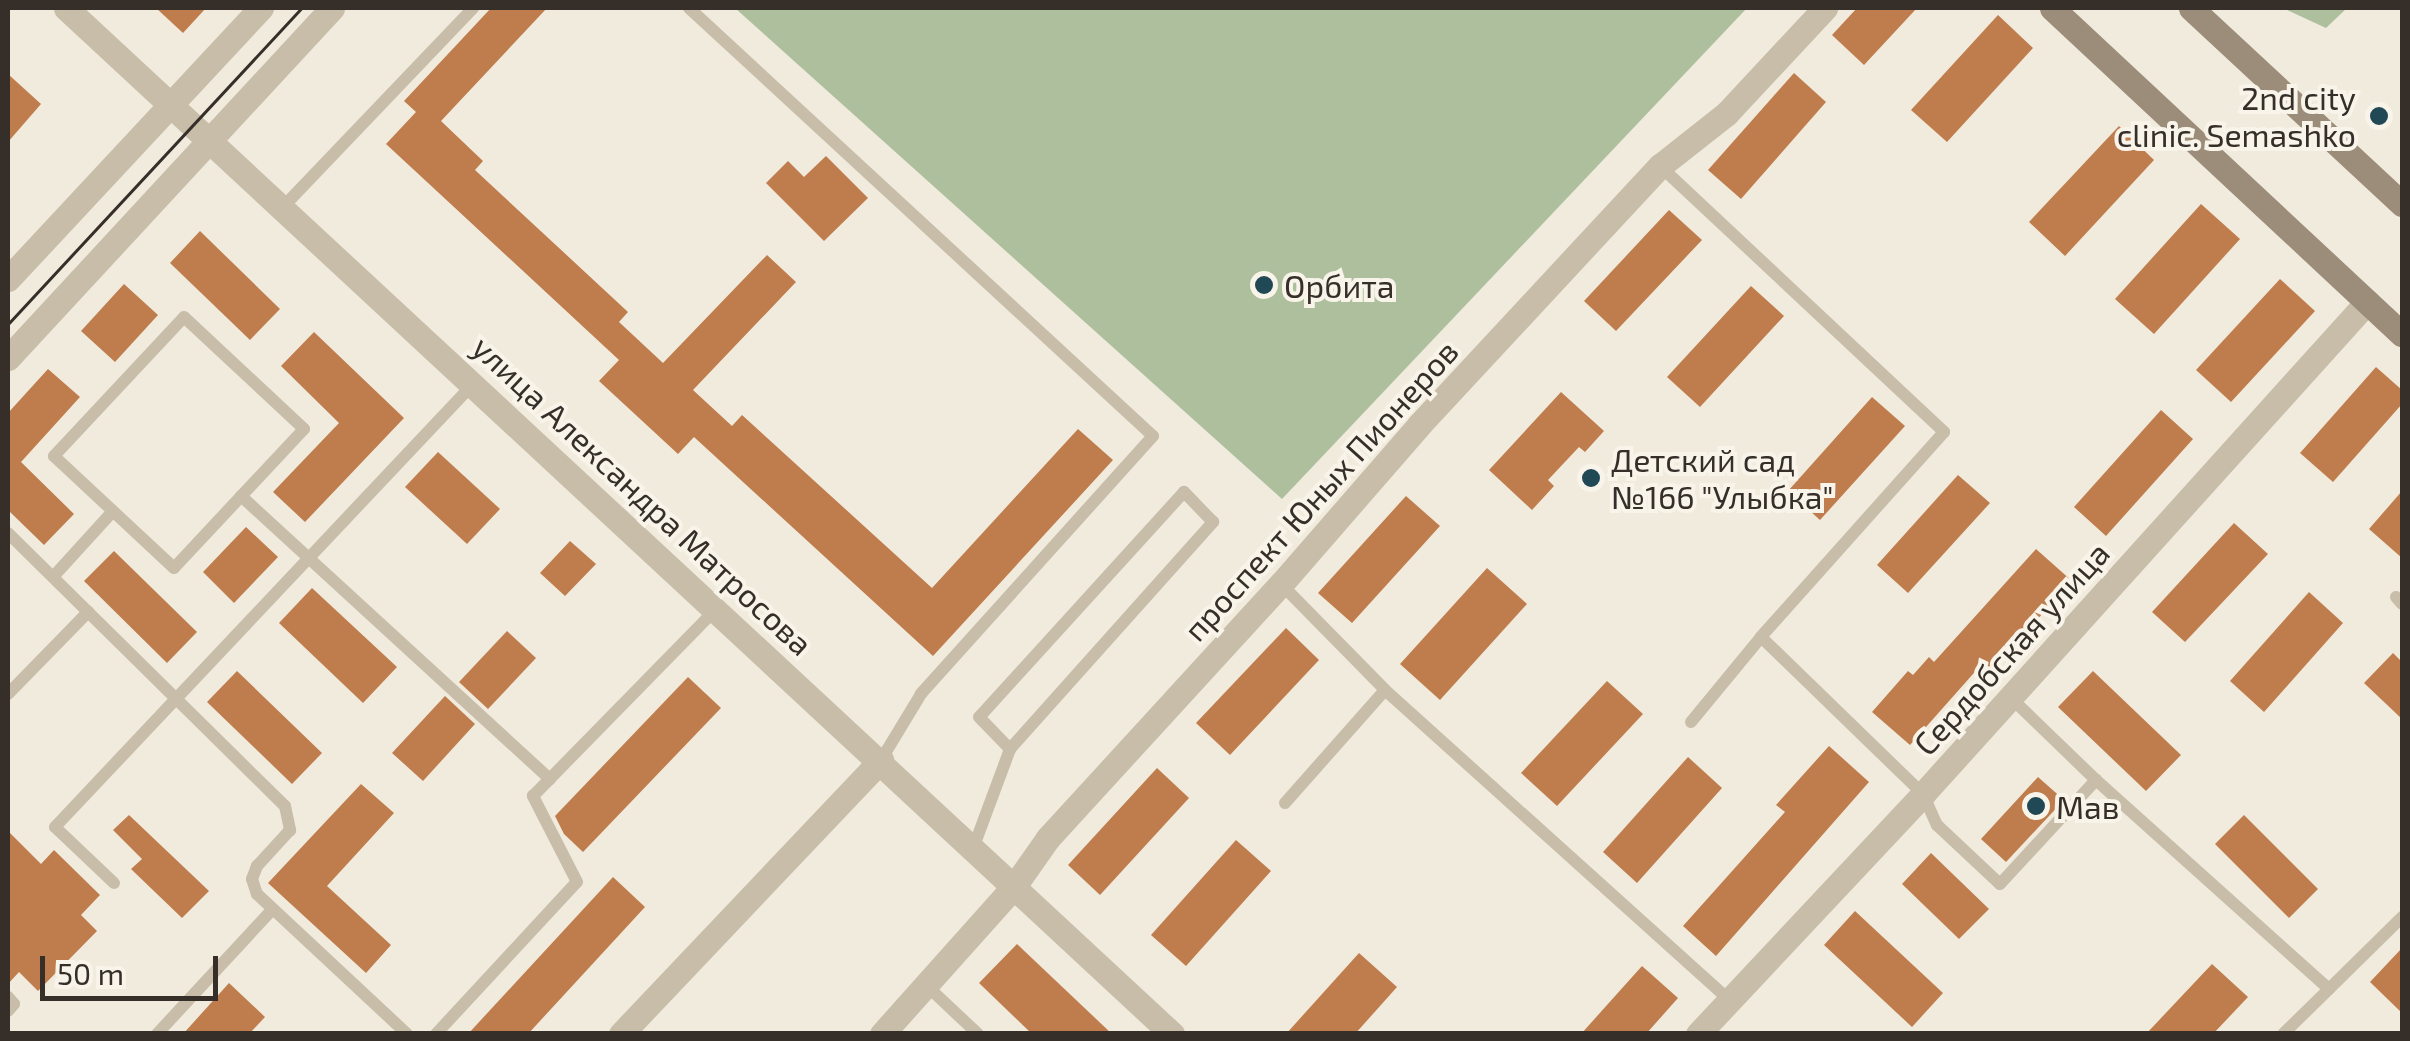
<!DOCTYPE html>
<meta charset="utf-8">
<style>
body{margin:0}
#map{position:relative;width:2410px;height:1041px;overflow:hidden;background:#f1ebdd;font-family:"Exo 2",sans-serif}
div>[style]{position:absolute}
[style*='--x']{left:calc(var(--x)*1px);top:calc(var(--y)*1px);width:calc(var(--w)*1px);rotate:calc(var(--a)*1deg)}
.green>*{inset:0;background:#adbf9d}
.building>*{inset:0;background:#bf7d4d}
.service>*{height:12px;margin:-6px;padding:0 6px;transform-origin:6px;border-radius:6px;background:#c8bda9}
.minor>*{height:25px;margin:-12.5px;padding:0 12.5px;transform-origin:12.5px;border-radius:12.5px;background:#c8bda9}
.tertiary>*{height:25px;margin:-12.5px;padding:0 12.5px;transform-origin:12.5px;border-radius:12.5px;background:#c8bda9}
.secondary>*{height:25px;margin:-12.5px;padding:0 12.5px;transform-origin:12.5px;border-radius:12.5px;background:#9c8d7b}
.tram>*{height:2.5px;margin:-1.25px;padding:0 1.25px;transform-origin:1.25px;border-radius:1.25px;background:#362f29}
.dots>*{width:28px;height:28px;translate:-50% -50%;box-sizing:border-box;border:5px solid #f8f4e9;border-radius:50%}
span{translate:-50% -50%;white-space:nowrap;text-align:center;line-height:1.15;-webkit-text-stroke:8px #f8f4e9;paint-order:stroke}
.poi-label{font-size:32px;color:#362f29}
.right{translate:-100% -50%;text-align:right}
.left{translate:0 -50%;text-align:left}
.street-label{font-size:32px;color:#362f29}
.frame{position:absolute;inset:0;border:10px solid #362f29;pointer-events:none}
.scale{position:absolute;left:40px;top:956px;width:178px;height:45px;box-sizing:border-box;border:5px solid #362f29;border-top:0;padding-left:12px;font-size:30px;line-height:35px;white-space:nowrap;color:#362f29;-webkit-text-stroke:8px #f8f4e9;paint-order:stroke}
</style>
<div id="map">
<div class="green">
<div style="clip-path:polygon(735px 8px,1747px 8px,1282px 499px)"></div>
<div style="clip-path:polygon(2283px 8px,2347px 8px,2326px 28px)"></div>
</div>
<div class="building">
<div style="clip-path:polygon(156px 8px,206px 8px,183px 33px)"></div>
<div style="clip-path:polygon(491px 8px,547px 8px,441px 121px,483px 161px,475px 170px,628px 312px,619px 322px,663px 363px,767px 255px,796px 282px,693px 390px,732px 426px,742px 415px,932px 588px,1078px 429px,1113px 460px,933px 656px,694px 437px,678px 454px,599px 381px,619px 360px,386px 144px,416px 112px,404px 101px)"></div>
<div style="clip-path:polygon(1857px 8px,1917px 8px,1864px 65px,1832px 35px)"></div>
<div style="clip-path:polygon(1998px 15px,2033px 48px,1947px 142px,1911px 110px)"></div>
<div style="clip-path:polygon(1794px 73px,1826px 102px,1741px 199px,1708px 170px)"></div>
<div style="clip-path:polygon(8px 74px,41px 104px,8px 142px)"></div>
<div style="clip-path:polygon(2119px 126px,2154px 160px,2065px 256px,2029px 222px)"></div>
<div style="clip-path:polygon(826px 156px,868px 198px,824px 241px,766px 183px,788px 161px,804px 177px)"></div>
<div style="clip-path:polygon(2201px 204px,2240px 239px,2154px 334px,2115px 299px)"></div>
<div style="clip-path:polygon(1669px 210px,1702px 240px,1616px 331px,1584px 301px)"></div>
<div style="clip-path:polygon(200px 231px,280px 309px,250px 340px,170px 263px)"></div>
<div style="clip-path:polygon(2280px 279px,2315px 311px,2231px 402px,2196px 370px)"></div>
<div style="clip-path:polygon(124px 284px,158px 315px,115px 362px,81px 331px)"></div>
<div style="clip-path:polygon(1751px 286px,1784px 316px,1700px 407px,1667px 377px)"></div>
<div style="clip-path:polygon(314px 332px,404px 418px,305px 522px,273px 492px,339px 423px,281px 366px)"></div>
<div style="clip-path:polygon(2376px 367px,2402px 390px,2402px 404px,2333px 482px,2300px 453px)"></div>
<div style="clip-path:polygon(48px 369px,80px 397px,21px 462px,74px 514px,44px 545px,8px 510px,8px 413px)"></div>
<div style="clip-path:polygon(1561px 392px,1604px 431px,1585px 452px,1579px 447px,1548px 480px,1554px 486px,1532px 510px,1489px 470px)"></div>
<div style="clip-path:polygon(1872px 397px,1905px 426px,1820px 520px,1788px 491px)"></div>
<div style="clip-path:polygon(2161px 410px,2193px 439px,2106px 536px,2074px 507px)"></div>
<div style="clip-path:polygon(438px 452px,500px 509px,467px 544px,405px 487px)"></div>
<div style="clip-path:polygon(1958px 475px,1990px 503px,1908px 593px,1877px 565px)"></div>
<div style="clip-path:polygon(2402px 491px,2402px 558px,2369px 529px)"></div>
<div style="clip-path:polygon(1406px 496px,1440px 526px,1352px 623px,1318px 593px)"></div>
<div style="clip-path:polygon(2234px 523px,2268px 554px,2185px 642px,2152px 612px)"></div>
<div style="clip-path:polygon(246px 527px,278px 557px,234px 603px,203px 572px)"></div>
<div style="clip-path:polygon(570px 541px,596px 564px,565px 596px,540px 573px)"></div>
<div style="clip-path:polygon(2036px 549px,2072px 581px,1989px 673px,1981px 665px,1910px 745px,1872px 712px,1908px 671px,1913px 675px,1929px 657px,1934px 662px)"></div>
<div style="clip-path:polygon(114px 551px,197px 632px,167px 663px,84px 581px)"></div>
<div style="clip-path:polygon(1487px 568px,1527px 604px,1440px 700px,1400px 664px)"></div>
<div style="clip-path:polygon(312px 588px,397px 667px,363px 703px,279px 623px)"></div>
<div style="clip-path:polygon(2309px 592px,2343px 623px,2264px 712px,2230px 681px)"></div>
<div style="clip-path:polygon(1286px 628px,1319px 660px,1230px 755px,1196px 723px)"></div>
<div style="clip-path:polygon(507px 631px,536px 658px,488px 709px,459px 682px)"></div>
<div style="clip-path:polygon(2393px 653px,2402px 662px,2402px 719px,2364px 683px)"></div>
<div style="clip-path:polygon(237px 671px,322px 753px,292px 784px,207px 702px)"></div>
<div style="clip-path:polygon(2093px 671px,2181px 755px,2146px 791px,2058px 707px)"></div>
<div style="clip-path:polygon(688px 677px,721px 708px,583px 852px,564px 834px,555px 816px)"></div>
<div style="clip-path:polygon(1607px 681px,1643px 714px,1557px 806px,1521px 773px)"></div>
<div style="clip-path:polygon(445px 696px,475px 724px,423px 781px,392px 753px)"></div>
<div style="clip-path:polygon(1829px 746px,1869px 782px,1716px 956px,1683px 926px,1785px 812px,1776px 805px)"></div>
<div style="clip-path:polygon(1688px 757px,1722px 788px,1637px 883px,1603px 852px)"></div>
<div style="clip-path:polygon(1157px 768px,1189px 798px,1100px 895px,1068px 865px)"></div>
<div style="clip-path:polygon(2038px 777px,2064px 800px,2006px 862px,1981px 839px)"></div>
<div style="clip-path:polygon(361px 784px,394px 813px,327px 886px,391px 945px,366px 973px,268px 883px)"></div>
<div style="clip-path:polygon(129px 815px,209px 891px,182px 918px,131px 869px,142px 859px,113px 830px)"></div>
<div style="clip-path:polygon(2244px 815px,2318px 889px,2289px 918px,2215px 844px)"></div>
<div style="clip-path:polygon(8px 831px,41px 864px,54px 850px,100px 895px,81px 915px,97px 931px,38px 991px,19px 972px,8px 984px)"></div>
<div style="clip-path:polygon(1236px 840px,1271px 871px,1186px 966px,1151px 935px)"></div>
<div style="clip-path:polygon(1931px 853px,1989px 909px,1959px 939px,1902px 884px)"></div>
<div style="clip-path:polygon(613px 877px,645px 907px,528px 1034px,468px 1034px)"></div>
<div style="clip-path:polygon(1855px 911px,1943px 993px,1912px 1027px,1824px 945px)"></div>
<div style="clip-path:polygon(1017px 944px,1112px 1034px,1032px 1034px,979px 983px)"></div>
<div style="clip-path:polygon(2402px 948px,2402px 1013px,2370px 982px)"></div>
<div style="clip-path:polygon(1359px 953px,1397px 987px,1355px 1034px,1286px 1034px)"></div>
<div style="clip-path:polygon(2212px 964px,2248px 997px,2213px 1034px,2146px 1034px)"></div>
<div style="clip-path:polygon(1642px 966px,1678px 998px,1646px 1034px,1581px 1034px)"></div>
<div style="clip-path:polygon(229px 983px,265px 1017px,249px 1034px,183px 1034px)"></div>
</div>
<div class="service">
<div style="--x:689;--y:8;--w:631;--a:42.69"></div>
<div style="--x:1153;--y:436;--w:347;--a:132"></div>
<div style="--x:921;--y:694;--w:77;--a:121.2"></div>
<div style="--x:1660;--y:166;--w:389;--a:43.1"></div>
<div style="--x:1944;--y:432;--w:275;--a:131.8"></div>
<div style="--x:1761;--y:637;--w:226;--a:44.1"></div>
<div style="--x:1923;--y:794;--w:34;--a:66"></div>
<div style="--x:1937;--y:825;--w:86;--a:43.1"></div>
<div style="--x:2000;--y:884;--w:142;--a:-47.3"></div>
<div style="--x:2096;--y:780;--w:313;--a:41.9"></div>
<div style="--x:2329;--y:989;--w:64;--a:135.6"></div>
<div style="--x:284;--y:206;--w:274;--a:-46.3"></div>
<div style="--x:184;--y:317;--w:164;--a:43"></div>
<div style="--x:304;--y:429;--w:190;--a:133.1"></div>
<div style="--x:174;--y:568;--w:164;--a:-137"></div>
<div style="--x:54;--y:456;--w:190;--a:-46.9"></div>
<div style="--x:241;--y:496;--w:419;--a:42.5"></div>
<div style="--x:8;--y:533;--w:389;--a:44.6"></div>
<div style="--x:285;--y:806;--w:25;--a:78"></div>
<div style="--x:290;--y:830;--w:49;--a:132.5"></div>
<div style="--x:257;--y:866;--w:14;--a:111"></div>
<div style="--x:252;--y:879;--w:16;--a:72"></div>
<div style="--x:257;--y:894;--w:205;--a:43"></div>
<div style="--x:53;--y:577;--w:89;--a:-47.7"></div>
<div style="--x:1281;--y:584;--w:148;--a:45.5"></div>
<div style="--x:1385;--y:690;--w:462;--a:42"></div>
<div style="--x:2396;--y:597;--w:9;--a:49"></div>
<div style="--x:8;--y:694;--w:115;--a:-45.7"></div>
<div style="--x:2010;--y:697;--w:120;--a:44"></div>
<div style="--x:1691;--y:722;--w:110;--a:-50.5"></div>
<div style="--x:1285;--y:803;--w:151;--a:-48.5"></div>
<div style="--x:974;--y:846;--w:103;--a:-69.6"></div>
<div style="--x:1010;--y:749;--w:305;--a:-48.2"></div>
<div style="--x:1213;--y:522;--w:42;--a:-134"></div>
<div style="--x:1184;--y:492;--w:304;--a:132.3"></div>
<div style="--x:979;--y:717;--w:45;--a:45.9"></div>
<div style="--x:114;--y:883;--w:81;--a:-136.5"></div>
<div style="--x:55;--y:827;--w:610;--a:-46.66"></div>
<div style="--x:926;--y:985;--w:71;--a:43.3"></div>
<div style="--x:2329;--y:989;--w:103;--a:-44.6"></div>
<div style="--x:8;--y:997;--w:9;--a:49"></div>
<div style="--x:14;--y:1004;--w:9;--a:131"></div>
<div style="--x:157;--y:1034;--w:168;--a:-47.2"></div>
<div style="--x:436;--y:1034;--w:207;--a:-47.2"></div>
<div style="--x:577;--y:882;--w:97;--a:-117.1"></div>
<div style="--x:533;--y:796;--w:263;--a:-45.6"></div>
</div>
<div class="minor">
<div style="--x:621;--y:1034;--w:378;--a:-46.5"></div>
<div style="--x:882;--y:1034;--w:200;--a:-48.2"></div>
<div style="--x:1015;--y:885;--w:57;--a:-54.9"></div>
<div style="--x:1048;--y:838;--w:345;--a:-47.5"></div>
<div style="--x:1281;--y:584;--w:211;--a:-49"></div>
<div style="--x:1419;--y:425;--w:354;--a:-47.1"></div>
<div style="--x:1660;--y:166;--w:85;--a:-38.3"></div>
<div style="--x:1727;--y:113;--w:144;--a:-47"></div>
<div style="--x:1698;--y:1034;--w:329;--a:-46.8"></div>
<div style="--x:1923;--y:794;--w:663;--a:-47.94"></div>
</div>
<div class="tertiary">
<div style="--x:66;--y:8;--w:1509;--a:42.85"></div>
<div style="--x:8;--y:279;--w:371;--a:-47"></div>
<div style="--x:8;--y:358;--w:477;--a:-47.2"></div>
</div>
<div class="secondary">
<div style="--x:2052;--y:8;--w:478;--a:43"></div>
<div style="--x:2191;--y:8;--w:288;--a:42.9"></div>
</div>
<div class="tram">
<div style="--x:8;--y:324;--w:432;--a:-47.1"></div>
</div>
<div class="dots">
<div style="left:2379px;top:116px;background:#214855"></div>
<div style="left:1264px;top:285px;background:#214855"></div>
<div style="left:1591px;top:478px;background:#214855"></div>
<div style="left:2036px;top:806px;background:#214855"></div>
</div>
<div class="poi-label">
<span class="right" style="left:2356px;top:116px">2nd city<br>clinic. Semashko</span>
<span class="left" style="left:1284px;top:285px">Орбита</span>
<span class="left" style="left:1611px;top:478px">Детский сад<br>№166 "Улыбка"</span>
<span class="left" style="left:2056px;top:806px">Мав</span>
</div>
<div class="street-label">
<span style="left:1320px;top:490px;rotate:-48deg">проспект Юных Пионеров</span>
<span style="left:643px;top:495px;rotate:43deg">улица Александра Матросова</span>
<span style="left:2011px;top:648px;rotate:-48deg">Сердобская улица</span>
</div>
<div class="frame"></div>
<div class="scale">50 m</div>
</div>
